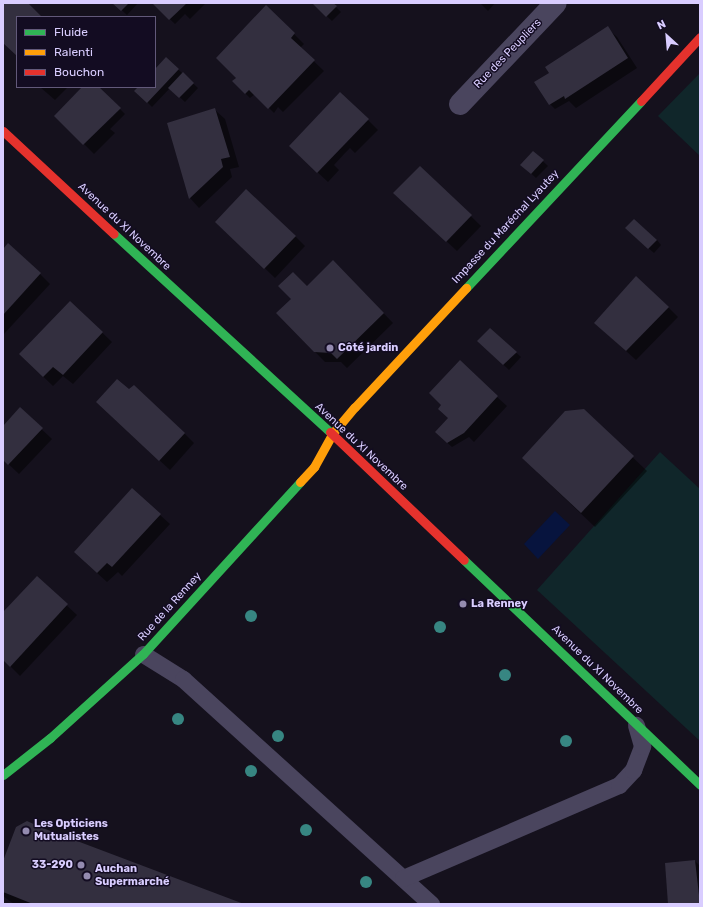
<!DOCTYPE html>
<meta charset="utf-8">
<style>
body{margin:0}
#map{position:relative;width:703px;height:907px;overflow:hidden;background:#15111d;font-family:Rubik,sans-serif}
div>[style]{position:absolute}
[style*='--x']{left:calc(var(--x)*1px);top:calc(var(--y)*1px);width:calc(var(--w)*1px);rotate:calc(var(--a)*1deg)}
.green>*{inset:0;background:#10262a}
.water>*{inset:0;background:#07143e}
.shadow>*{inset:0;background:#0007}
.building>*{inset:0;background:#332f3f}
.lane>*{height:17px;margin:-8.5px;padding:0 8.5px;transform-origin:8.5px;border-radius:8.5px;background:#4a455e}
.street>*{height:22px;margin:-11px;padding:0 11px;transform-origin:11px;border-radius:11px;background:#4a455e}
.fast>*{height:9px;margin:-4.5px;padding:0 4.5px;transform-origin:4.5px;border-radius:4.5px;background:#30b455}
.slow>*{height:9px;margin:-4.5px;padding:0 4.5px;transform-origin:4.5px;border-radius:4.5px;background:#ff9f0a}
.jam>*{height:9px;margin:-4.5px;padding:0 4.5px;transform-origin:4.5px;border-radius:4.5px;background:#e5322d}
.trees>*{width:12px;height:12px;margin:-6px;border-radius:50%;background:#378682}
.dots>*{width:11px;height:11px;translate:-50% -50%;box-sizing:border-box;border:2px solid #130c22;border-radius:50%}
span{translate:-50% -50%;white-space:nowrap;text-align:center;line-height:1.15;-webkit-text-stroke:3px #130c22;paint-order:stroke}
.street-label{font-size:11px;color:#d9cdff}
.poi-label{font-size:11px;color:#d9cdff;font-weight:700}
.left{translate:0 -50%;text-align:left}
.right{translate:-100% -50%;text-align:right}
.frame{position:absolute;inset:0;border:4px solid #d9cdff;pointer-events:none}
.legend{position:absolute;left:16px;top:16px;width:140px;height:72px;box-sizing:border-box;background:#130c22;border:1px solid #62597a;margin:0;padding:5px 7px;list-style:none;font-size:12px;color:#d9cdff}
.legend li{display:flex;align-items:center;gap:8px;height:20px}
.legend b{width:20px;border:1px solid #62597a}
.north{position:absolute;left:647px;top:16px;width:40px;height:40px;-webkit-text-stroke:3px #130c22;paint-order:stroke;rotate:334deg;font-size:11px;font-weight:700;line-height:16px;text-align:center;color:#d9cdff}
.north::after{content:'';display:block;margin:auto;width:14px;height:18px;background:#d9cdff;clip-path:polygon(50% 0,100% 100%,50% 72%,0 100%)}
</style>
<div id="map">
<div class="green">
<div style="clip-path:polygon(700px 73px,700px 156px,658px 116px)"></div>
<div style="clip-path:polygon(660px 452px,700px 489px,700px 741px,537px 590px)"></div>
</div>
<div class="water">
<div style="clip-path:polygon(555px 511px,570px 525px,538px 559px,524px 544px)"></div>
</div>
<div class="shadow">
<div style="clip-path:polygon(114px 3px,138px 3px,127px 15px)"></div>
<div style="clip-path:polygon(153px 3px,206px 3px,190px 19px,185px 14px,175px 24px)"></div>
<div style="clip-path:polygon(313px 3px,332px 3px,341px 12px,332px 21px)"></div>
<div style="clip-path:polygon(480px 3px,495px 3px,488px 11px)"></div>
<div style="clip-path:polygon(267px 7px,304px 44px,300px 48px,324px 71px,283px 112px,278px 107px,274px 113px,255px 94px,250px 98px,238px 86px,238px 78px)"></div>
<div style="clip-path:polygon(607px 28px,617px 37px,637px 68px,576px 108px,569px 101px,555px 109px,550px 104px,550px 74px)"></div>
<div style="clip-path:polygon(166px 58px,198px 88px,185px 102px,170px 88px,152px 107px,136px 91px,139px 87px,155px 87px,155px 70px)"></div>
<div style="clip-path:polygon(40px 87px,68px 87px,55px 100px)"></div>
<div style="clip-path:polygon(83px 87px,98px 87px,125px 114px,110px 129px,115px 133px,94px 154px,56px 116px)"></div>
<div style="clip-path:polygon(215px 110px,225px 119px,239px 167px,230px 169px,232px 177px,199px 208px,190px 198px)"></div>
<div style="clip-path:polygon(368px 120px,378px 130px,355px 153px,350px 148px,345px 153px,334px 165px,339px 170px,328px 182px,300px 156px)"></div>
<div style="clip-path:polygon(533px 152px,548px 166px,536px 178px,522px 165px)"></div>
<div style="clip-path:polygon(420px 167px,481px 226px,457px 251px,405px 203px)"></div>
<div style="clip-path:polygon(631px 233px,657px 240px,661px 245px,654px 253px)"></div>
<div style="clip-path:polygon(295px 236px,305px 246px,275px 278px,246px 250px)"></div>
<div style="clip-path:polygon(3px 250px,40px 274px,50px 284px,3px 335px)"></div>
<div style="clip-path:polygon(343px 271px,393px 323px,347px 368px,341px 362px,325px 362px,277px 313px,307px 287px)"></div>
<div style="clip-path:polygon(70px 302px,112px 342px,73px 384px,63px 376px,53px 386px,30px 364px)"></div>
<div style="clip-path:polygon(668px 307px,678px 317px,636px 360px,605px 332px)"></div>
<div style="clip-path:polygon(490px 329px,521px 357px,509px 370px,484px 346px)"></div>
<div style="clip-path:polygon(497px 397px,507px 406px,474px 442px,469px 437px,452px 447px,441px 437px,449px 418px,443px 405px)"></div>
<div style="clip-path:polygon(20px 409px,52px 439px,19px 474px,3px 459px,3px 427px)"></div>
<div style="clip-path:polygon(583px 410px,647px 471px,595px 527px,537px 472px)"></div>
<div style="clip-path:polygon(107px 412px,184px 433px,194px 443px,170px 470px)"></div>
<div style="clip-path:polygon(160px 515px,170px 524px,122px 576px,118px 572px,107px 582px,85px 562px)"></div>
<div style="clip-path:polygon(37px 578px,77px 615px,20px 676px,3px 659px,3px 613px)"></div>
<div style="clip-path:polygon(695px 861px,700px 866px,700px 904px,669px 904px)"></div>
<div style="clip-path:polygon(3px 864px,242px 904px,14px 904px,3px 896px)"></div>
</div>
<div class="building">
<div style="clip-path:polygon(3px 3px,28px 3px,42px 17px,17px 17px,17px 56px,3px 43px)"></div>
<div style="clip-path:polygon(112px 3px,129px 3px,121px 11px)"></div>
<div style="clip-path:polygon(152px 3px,187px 3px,169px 20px)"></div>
<div style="clip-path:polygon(312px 3px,333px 3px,337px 6px,326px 17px)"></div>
<div style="clip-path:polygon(266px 5px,295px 33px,291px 38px,315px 60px,268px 109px,249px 90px,245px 94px,232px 81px,236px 78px,216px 58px)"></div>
<div style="clip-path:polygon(608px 26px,628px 58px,565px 99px,564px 96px,549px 105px,534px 82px,549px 73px,545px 67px)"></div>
<div style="clip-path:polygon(166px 57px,179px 69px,147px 103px,134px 91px,138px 87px,155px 87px,155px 69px)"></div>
<div style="clip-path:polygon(183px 72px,194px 83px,179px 98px,168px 88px)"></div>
<div style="clip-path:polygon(82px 87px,99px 87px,121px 108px,83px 145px,54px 116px)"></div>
<div style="clip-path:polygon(340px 92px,369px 119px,317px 173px,289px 146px)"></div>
<div style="clip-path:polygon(215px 108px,230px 157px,221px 159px,223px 167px,189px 199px,167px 123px)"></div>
<div style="clip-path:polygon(533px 151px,544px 160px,531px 174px,520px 165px)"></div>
<div style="clip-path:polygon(420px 166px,472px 215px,446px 242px,393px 193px)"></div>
<div style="clip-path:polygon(246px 189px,296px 236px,264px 269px,215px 222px)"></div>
<div style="clip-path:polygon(634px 219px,657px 240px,648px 249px,625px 228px)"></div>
<div style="clip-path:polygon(8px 243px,41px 273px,3px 315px,3px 249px)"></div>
<div style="clip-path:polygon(333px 260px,384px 313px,337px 359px,331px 353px,314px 352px,276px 313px,291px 299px,278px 286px,293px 272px,307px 286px)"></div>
<div style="clip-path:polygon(636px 276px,669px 307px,626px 351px,594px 323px)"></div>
<div style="clip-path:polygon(70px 301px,103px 332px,63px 375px,53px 367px,43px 377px,19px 354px)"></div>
<div style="clip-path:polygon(490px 328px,517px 352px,503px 365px,477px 341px)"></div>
<div style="clip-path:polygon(460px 360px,498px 396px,464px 433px,447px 443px,435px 432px,448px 418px,438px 409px,441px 405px,429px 393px)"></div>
<div style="clip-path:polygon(117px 379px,129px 389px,134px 385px,185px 433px,159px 461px,96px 402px)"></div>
<div style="clip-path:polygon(20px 407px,43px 428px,8px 465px,3px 460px,3px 426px)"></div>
<div style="clip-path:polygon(584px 409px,634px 456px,581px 513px,522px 458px,565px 411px)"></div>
<div style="clip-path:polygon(132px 488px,161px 514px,112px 567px,107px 563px,97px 573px,74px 552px)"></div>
<div style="clip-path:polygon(37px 576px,68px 604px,10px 667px,3px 660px,3px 612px)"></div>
<div style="clip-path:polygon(27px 821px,40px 827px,244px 904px,33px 904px,3px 892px,3px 861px,16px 827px)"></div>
<div style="clip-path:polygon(695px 860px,700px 904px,668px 904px,665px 863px)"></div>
</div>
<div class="lane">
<div style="--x:143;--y:654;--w:47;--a:32"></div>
<div style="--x:183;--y:679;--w:335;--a:42.2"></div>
<div style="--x:403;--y:878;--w:235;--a:-23.3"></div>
<div style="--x:619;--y:785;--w:21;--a:-47"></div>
<div style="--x:633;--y:770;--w:26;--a:-69"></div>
<div style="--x:642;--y:746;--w:22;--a:-106"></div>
</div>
<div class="street">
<div style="--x:460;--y:104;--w:139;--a:-46.5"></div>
</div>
<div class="fast">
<div style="--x:114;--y:234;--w:293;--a:42.5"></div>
<div style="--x:466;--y:288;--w:256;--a:-46.9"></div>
<div style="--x:464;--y:560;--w:326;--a:43.6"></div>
<div style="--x:3;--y:775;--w:60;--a:-38.2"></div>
<div style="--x:50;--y:738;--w:125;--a:-42.1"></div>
<div style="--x:143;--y:654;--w:233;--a:-47.6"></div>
</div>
<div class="slow">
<div style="--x:300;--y:482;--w:21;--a:-47"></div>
<div style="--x:314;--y:467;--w:38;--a:-61"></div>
<div style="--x:332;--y:434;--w:35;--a:-50"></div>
<div style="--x:355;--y:407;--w:163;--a:-47"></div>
</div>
<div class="jam">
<div style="--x:641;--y:101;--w:87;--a:-47.3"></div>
<div style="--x:3;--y:131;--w:151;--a:42.9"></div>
<div style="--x:330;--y:432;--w:185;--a:43.7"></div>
</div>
<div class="trees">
<div style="left:251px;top:616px"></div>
<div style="left:440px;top:627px"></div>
<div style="left:505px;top:675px"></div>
<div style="left:178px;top:719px"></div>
<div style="left:278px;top:736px"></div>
<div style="left:566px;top:741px"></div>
<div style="left:251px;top:771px"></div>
<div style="left:306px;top:830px"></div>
<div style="left:366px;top:882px"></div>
</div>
<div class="dots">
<div style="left:330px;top:348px;background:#948bb0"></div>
<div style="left:463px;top:604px;background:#948bb0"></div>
<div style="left:26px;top:831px;background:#948bb0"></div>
<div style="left:81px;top:865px;background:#948bb0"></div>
<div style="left:87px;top:876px;background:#948bb0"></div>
</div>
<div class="street-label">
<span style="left:508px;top:54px;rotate:-46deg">Rue des Peupliers</span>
<span style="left:124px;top:227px;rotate:43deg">Avenue du XI Novembre</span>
<span style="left:506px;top:227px;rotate:-47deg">Impasse du Maréchal Lyautey</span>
<span style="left:361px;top:447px;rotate:43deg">Avenue du XI Novembre</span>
<span style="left:170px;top:607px;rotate:-48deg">Rue de la Renney</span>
<span style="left:597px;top:670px;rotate:44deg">Avenue du XI Novembre</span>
</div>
<div class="poi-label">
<span class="left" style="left:338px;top:348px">Côté jardin</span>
<span class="left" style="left:471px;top:604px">La Renney</span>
<span class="left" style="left:34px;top:831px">Les Opticiens<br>Mutualistes</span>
<span class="right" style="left:73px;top:865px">33-290</span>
<span class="left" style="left:95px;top:876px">Auchan<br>Supermarché</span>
</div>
<div class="frame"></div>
<ul class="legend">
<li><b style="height:5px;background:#30b455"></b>Fluide</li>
<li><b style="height:5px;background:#ff9f0a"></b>Ralenti</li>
<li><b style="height:5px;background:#e5322d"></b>Bouchon</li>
</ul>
<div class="north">N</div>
</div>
